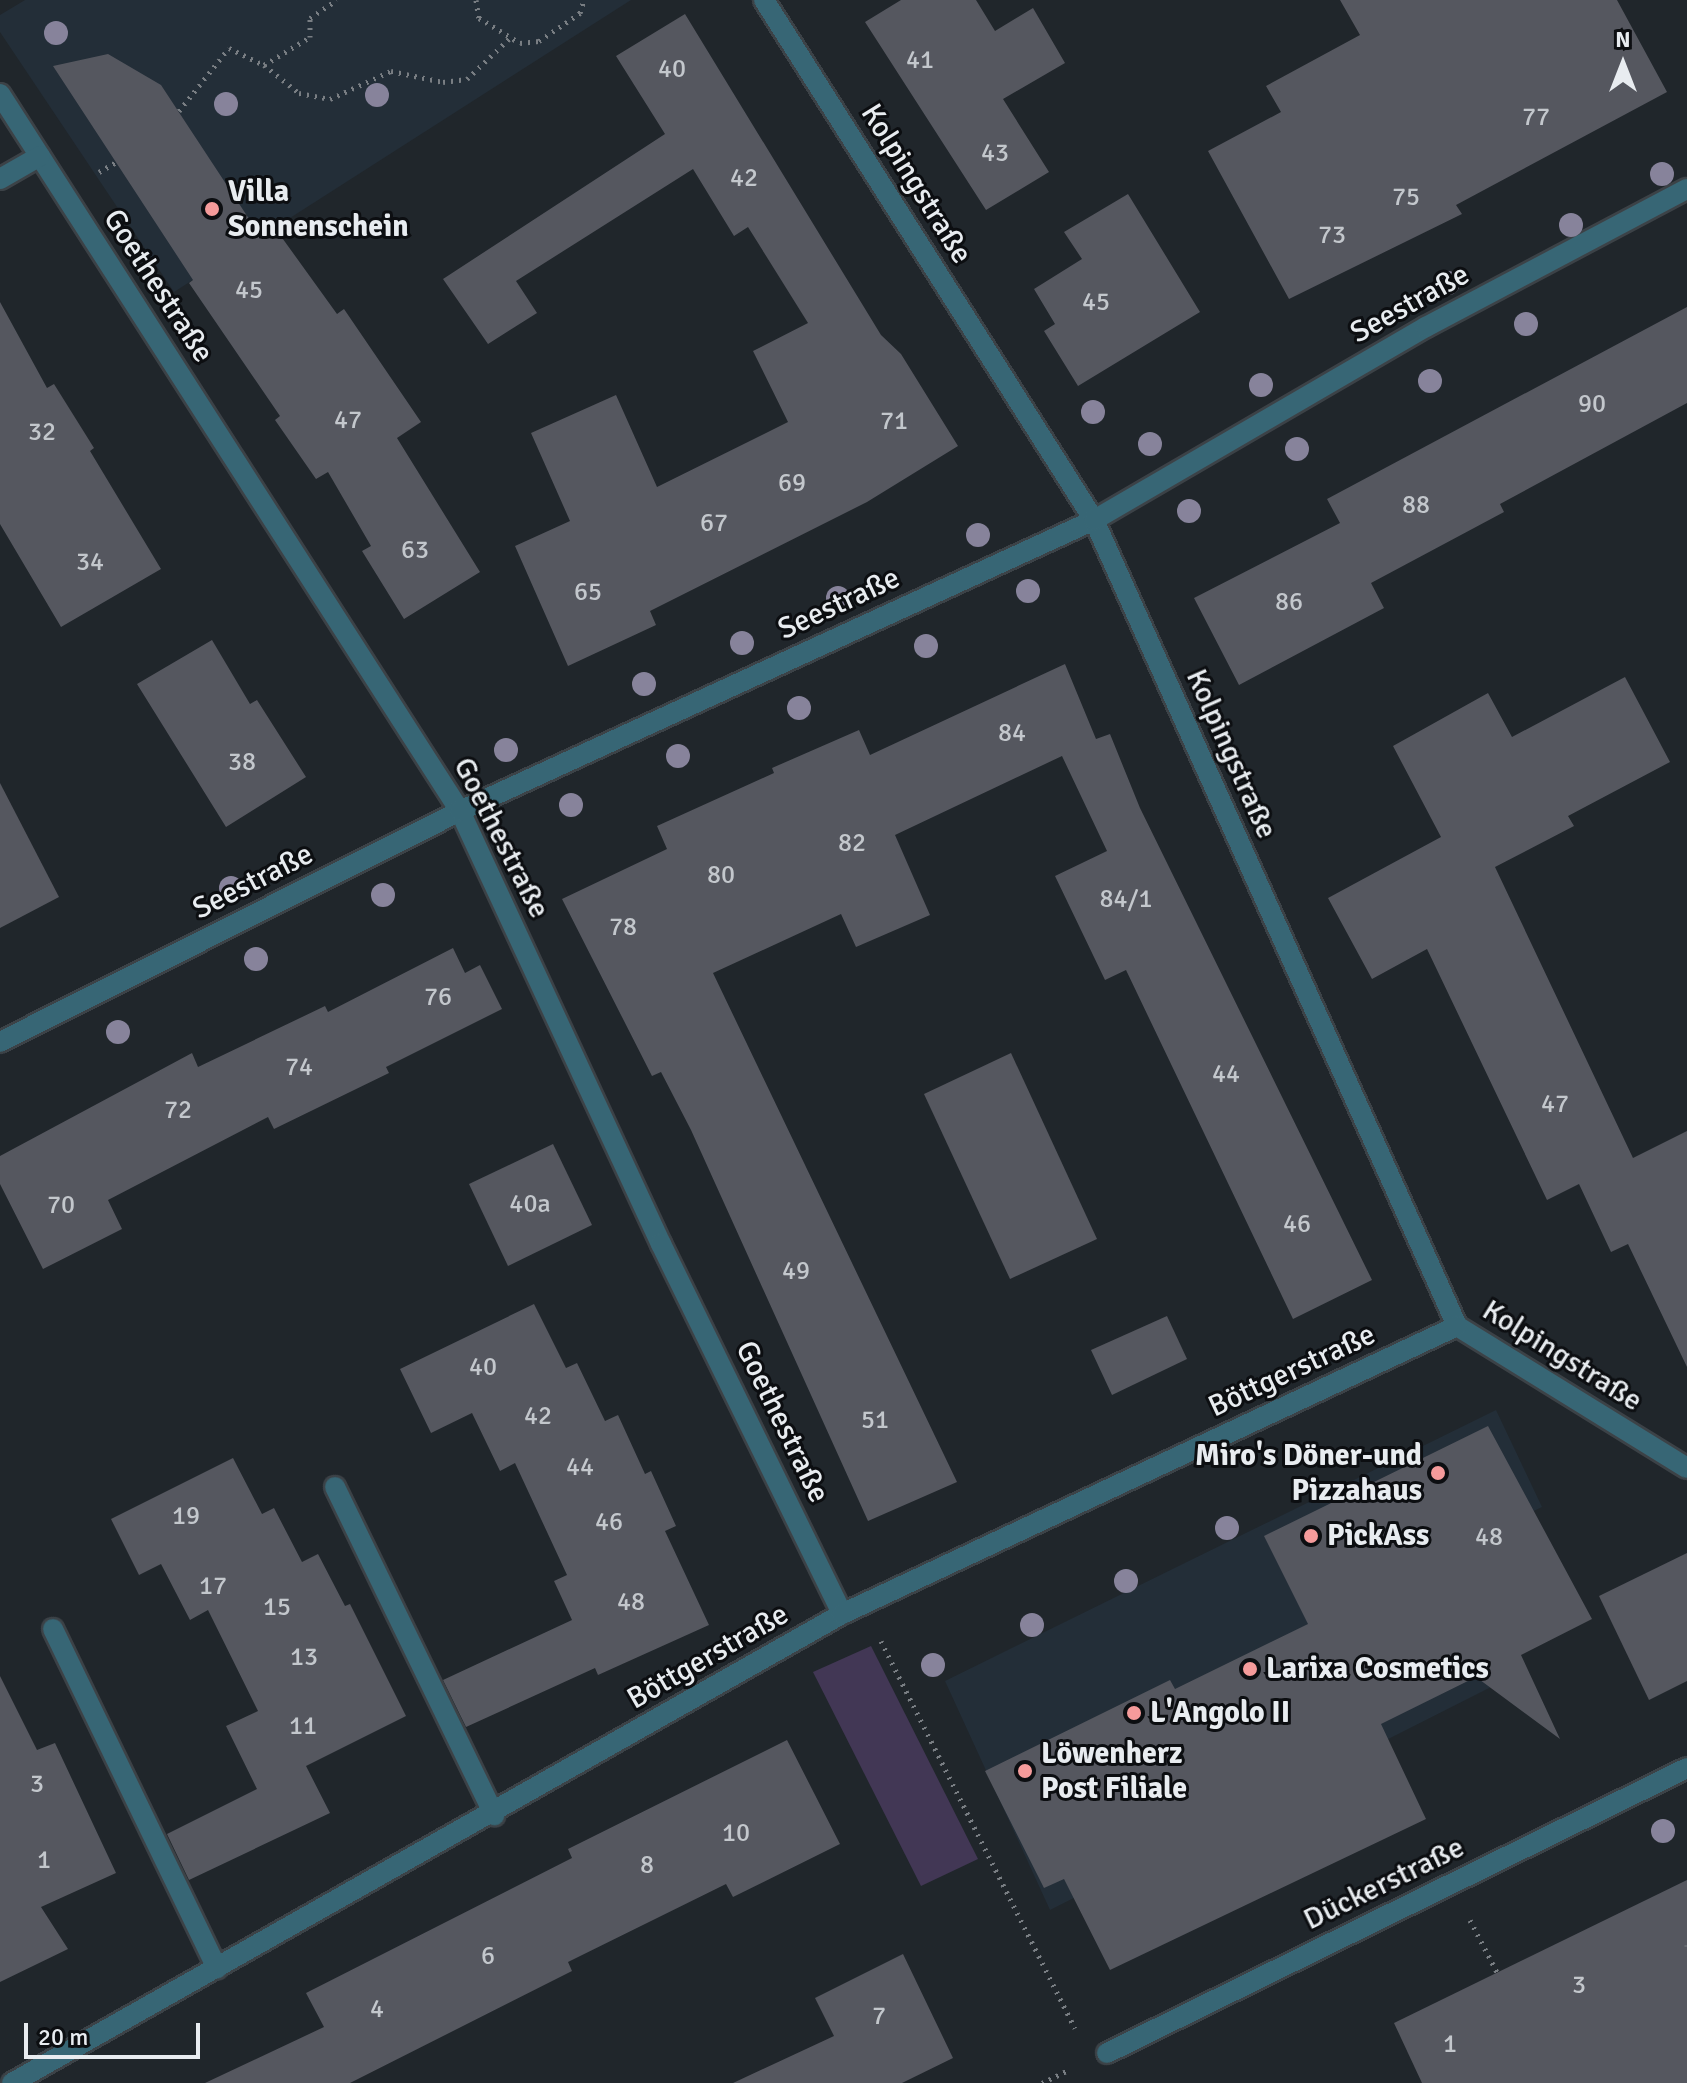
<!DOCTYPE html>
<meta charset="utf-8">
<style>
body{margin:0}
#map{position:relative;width:1687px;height:2083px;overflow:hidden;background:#20262b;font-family:Signika,sans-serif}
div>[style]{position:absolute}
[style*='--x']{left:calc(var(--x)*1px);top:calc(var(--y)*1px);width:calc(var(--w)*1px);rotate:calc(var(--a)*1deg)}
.built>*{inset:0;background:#232e38}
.green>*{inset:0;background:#423755}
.building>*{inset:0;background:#55575f}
.path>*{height:5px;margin-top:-2.5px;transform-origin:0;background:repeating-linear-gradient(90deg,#797e83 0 2px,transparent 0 8px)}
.roads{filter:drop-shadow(2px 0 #3c4247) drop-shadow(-2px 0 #3c4247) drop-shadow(0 2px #3c4247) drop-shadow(0 -2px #3c4247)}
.service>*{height:20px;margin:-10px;padding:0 10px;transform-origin:10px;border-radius:10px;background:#376675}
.minor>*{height:20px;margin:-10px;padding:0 10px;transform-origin:10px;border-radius:10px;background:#376675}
.trees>*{width:24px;height:24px;margin:-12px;border-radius:50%;background:#87839b}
.dots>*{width:22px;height:22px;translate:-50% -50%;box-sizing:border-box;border:4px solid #0c0e11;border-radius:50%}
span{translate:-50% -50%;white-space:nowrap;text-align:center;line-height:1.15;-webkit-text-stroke:6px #0c0e11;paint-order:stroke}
.number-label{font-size:26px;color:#c3c7cc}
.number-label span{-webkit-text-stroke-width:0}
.street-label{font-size:30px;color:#e8ecf0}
.poi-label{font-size:30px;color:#e8ecf0;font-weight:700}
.left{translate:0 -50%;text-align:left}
.right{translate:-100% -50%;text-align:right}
.north{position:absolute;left:1583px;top:24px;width:80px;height:80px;-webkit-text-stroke:6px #0c0e11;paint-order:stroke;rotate:0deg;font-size:22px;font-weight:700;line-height:32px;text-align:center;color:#e8ecf0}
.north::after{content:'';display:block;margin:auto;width:28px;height:36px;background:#e8ecf0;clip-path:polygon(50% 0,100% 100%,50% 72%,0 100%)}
.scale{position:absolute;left:24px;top:2023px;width:176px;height:36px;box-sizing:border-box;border:4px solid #e8ecf0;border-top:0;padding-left:10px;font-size:24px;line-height:28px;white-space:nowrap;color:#e8ecf0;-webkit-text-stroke:6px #0c0e11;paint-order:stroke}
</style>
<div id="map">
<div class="built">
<div style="clip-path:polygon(25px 0,631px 0,174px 292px,0 32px,0 15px)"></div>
<div style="clip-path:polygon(1496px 1410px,1542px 1507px,1436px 1557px,1499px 1683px,1050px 1910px,945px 1681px)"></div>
</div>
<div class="green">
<div style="clip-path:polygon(871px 1646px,978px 1859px,921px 1886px,813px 1672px)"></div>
</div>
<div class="building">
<div style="clip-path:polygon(901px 0,976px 0,995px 31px,1033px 8px,1065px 63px,1003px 99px,1049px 172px,986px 210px,865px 22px)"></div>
<div style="clip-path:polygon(1340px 0,1617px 0,1667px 92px,1456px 205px,1462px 214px,1289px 299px,1208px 151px,1281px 112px,1266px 86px,1360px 35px)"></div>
<div style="clip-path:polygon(685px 14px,881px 335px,901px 354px,958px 446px,867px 502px,650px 611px,656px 625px,568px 666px,515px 546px,570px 521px,531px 433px,616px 395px,657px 487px,788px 422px,753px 351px,808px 323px,748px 227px,734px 236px,693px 169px,516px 281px,537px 313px,488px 344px,443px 279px,665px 134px,616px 56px)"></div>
<div style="clip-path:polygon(108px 54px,161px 85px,261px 237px,275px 228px,337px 314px,344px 309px,421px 422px,397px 438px,480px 572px,404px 619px,362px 551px,371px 546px,328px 472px,316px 479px,275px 420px,280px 416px,189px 283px,193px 280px,53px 66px)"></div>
<div style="clip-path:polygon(1128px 194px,1200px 312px,1078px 386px,1044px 331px,1055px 324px,1034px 289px,1082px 259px,1064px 232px)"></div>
<div style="clip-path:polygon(0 302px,47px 388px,54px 384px,94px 448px,90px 451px,161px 569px,61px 627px,0 524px)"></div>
<div style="clip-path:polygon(1687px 307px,1687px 403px,1500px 504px,1504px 512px,1371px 583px,1384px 608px,1239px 685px,1194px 598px,1340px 523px,1327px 499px)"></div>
<div style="clip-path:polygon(212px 640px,250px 704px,257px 700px,306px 777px,226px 827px,137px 684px)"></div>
<div style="clip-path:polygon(1065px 664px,1096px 739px,1110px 734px,1140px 808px,1372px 1280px,1293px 1319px,1126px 970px,1105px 980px,1055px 876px,1107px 851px,1062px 756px,895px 835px,930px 915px,856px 947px,841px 914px,713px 973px,957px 1482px,868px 1521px,691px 1130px,661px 1072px,652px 1076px,562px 899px,667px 849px,657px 826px,774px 773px,772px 768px,859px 730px,870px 755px)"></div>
<div style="clip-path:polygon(1625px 677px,1670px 762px,1568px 816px,1574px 826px,1495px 867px,1633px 1158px,1687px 1131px,1687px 1367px,1628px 1244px,1611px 1252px,1579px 1184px,1547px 1200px,1427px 949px,1372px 979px,1328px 898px,1441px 837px,1393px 746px,1488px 693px,1512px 737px)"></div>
<div style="clip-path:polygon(0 783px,59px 897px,0 928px)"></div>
<div style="clip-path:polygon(453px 948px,465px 973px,480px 965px,502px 1009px,386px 1067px,389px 1073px,274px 1129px,268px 1117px,108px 1200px,122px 1229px,43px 1269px,0 1184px,0 1156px,192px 1053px,198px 1067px,325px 1006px,328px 1012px)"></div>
<div style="clip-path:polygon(1011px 1053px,1097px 1239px,1010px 1279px,924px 1094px)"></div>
<div style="clip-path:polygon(553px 1144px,592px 1225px,508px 1266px,469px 1184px)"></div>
<div style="clip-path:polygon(534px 1304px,566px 1368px,577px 1363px,605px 1421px,618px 1415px,645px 1474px,651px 1471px,676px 1526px,665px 1531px,709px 1625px,598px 1675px,595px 1668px,466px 1727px,443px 1680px,572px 1620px,554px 1581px,567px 1575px,515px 1463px,500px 1471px,472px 1413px,431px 1433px,400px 1369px)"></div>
<div style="clip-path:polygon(1167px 1316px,1187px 1359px,1112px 1395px,1091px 1350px)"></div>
<div style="clip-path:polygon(1488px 1426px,1592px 1619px,1521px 1655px,1560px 1739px,1476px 1677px,1381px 1724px,1426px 1819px,1110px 1970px,1064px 1879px,1044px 1888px,985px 1771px,1170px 1680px,1175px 1689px,1308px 1624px,1264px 1536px)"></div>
<div style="clip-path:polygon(233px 1458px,262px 1514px,274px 1508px,302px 1562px,318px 1554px,345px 1606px,350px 1604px,406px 1716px,306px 1766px,330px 1813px,189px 1880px,167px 1834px,257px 1789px,226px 1726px,258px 1711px,208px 1610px,190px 1620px,161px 1564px,139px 1575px,111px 1519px)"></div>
<div style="clip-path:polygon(1687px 1553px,1687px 1681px,1649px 1700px,1599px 1596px)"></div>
<div style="clip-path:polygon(0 1676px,37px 1750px,55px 1743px,116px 1873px,41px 1907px,68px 1949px,0 1982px)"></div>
<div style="clip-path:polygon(787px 1740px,840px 1844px,733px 1897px,726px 1884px,568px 1962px,572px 1971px,350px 2083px,205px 2083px,324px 2027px,306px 1993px,572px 1858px,568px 1849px)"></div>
<div style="clip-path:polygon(1687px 1880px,1687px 2083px,1422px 2083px,1394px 2023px)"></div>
<div style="clip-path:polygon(903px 1954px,953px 2058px,902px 2083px,733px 2083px,834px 2036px,815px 1998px)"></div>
</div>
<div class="path">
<div style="--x:476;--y:0;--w:18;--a:81"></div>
<div style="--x:479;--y:18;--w:48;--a:31.4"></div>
<div style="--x:520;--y:43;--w:19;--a:-6"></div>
<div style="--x:539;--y:41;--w:50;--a:-34.3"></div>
<div style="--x:580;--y:13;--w:14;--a:-73"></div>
<div style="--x:264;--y:65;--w:45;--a:38.7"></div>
<div style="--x:299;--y:93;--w:32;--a:11"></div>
<div style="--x:330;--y:99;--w:67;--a:-24.7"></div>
<div style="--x:391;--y:71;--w:53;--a:11.9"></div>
<div style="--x:443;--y:82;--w:24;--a:-7"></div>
<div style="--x:467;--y:79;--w:61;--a:-43.7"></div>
<div style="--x:179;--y:111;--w:80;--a:-51.6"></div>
<div style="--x:229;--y:48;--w:39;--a:26"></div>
<div style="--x:264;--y:65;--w:54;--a:-31.3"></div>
<div style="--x:310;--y:37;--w:19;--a:-90"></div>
<div style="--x:310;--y:18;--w:32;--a:-34"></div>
<div style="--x:99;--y:172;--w:20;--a:-30"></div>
<div style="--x:881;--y:1641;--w:433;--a:63.4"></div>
<div style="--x:1470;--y:1920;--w:59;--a:62.6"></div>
<div style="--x:1687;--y:1945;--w:1;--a:90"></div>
<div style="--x:1042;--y:2083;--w:30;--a:-26"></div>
</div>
<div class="roads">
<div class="service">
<div style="--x:335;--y:1487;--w:365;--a:64.1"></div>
<div style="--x:53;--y:1629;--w:377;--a:64.2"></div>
</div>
<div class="minor">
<div style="--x:764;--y:0;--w:616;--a:57.6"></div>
<div style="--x:1094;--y:520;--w:884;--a:65.75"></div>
<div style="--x:1457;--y:1326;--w:270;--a:31.7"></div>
<div style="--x:0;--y:94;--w:852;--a:57.32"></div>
<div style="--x:460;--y:811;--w:477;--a:65.1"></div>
<div style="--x:661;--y:1244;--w:412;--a:63.9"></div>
<div style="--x:0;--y:179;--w:46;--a:-29.9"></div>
<div style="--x:0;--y:1042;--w:515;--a:-26.66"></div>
<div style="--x:460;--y:811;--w:698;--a:-24.65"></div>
<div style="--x:1094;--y:520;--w:384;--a:-30.2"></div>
<div style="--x:1426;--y:327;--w:295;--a:-27.9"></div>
<div style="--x:1107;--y:2053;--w:646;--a:-26.17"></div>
<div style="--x:12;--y:2083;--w:953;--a:-29.47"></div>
<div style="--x:842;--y:1614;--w:679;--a:-25.09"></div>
</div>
</div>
<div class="trees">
<div style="left:56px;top:33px"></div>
<div style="left:377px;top:95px"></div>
<div style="left:226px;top:104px"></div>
<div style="left:1662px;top:174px"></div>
<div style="left:1571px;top:225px"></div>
<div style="left:1448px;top:283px"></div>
<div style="left:1526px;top:324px"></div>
<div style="left:1430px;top:381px"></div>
<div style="left:1261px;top:385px"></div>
<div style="left:1093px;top:412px"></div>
<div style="left:1150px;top:444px"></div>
<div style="left:1297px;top:449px"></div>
<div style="left:1189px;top:511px"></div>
<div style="left:978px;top:535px"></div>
<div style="left:1028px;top:591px"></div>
<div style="left:838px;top:598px"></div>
<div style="left:742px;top:643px"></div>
<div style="left:926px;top:646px"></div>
<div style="left:644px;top:684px"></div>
<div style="left:799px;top:708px"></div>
<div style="left:506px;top:750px"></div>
<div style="left:678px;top:756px"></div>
<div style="left:571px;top:805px"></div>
<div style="left:231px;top:888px"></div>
<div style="left:383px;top:895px"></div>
<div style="left:256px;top:959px"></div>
<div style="left:118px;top:1032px"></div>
<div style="left:1227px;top:1528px"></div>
<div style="left:1126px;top:1581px"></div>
<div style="left:1032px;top:1625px"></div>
<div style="left:933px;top:1665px"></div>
<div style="left:1663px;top:1831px"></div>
</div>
<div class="dots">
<div style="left:212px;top:209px;background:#f59b9b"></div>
<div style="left:1438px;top:1473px;background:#f59b9b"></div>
<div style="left:1311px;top:1536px;background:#f59b9b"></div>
<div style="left:1250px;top:1669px;background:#f59b9b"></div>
<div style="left:1134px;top:1713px;background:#f59b9b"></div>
<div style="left:1025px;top:1771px;background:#f59b9b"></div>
</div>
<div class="number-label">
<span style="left:920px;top:61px">41</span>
<span style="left:672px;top:70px">40</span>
<span style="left:1536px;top:118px">77</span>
<span style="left:995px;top:154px">43</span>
<span style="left:744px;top:179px">42</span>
<span style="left:1406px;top:198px">75</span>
<span style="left:1332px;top:236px">73</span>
<span style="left:249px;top:291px">45</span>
<span style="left:1096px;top:303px">45</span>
<span style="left:1592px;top:405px">90</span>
<span style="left:348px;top:421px">47</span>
<span style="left:894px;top:422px">71</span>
<span style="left:42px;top:433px">32</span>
<span style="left:792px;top:484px">69</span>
<span style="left:1416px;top:506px">88</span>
<span style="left:714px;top:524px">67</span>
<span style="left:415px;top:551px">63</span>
<span style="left:90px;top:563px">34</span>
<span style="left:588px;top:593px">65</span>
<span style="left:1289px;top:603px">86</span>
<span style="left:1012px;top:734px">84</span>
<span style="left:242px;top:763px">38</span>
<span style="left:852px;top:844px">82</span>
<span style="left:721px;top:876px">80</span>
<span style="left:1126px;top:900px">84/1</span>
<span style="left:623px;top:928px">78</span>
<span style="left:438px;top:998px">76</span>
<span style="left:299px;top:1068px">74</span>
<span style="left:1226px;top:1075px">44</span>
<span style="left:1555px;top:1105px">47</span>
<span style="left:178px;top:1111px">72</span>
<span style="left:530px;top:1205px">40a</span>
<span style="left:61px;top:1206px">70</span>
<span style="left:1297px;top:1225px">46</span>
<span style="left:796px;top:1272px">49</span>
<span style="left:483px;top:1368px">40</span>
<span style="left:538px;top:1417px">42</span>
<span style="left:875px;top:1421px">51</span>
<span style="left:580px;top:1468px">44</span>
<span style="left:186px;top:1517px">19</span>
<span style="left:609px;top:1523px">46</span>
<span style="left:1489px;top:1538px">48</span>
<span style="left:213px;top:1587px">17</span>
<span style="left:631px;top:1603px">48</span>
<span style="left:277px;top:1608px">15</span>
<span style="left:304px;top:1658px">13</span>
<span style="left:303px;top:1727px">11</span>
<span style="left:37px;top:1785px">3</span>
<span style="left:736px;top:1834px">10</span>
<span style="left:44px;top:1861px">1</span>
<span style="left:647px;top:1866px">8</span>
<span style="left:488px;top:1957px">6</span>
<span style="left:1579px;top:1986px">3</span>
<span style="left:377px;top:2010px">4</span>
<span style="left:879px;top:2017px">7</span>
<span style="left:1450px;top:2045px">1</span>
</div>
<div class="street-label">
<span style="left:916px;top:184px;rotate:58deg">Kolpingstraße</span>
<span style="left:158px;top:286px;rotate:57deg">Goethestraße</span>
<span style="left:1410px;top:304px;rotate:-29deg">Seestraße</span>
<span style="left:839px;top:604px;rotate:-25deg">Seestraße</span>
<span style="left:1231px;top:754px;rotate:66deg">Kolpingstraße</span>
<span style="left:501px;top:838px;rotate:63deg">Goethestraße</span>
<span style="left:253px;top:882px;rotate:-27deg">Seestraße</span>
<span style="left:1562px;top:1356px;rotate:32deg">Kolpingstraße</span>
<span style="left:1292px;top:1371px;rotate:-25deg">Böttgerstraße</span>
<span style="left:782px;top:1422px;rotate:64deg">Goethestraße</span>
<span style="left:708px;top:1657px;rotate:-30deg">Böttgerstraße</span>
<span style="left:1384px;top:1884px;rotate:-26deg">Dückerstraße</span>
</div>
<div class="poi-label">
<span class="left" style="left:228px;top:209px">Villa<br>Sonnenschein</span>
<span class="right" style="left:1422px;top:1473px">Miro's Döner-und<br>Pizzahaus</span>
<span class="left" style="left:1327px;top:1536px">PickAss</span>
<span class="left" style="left:1266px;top:1669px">Larixa Cosmetics</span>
<span class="left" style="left:1150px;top:1713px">L'Angolo II</span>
<span class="left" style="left:1041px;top:1771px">Löwenherz<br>Post Filiale</span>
</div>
<div class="north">N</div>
<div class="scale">20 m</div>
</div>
